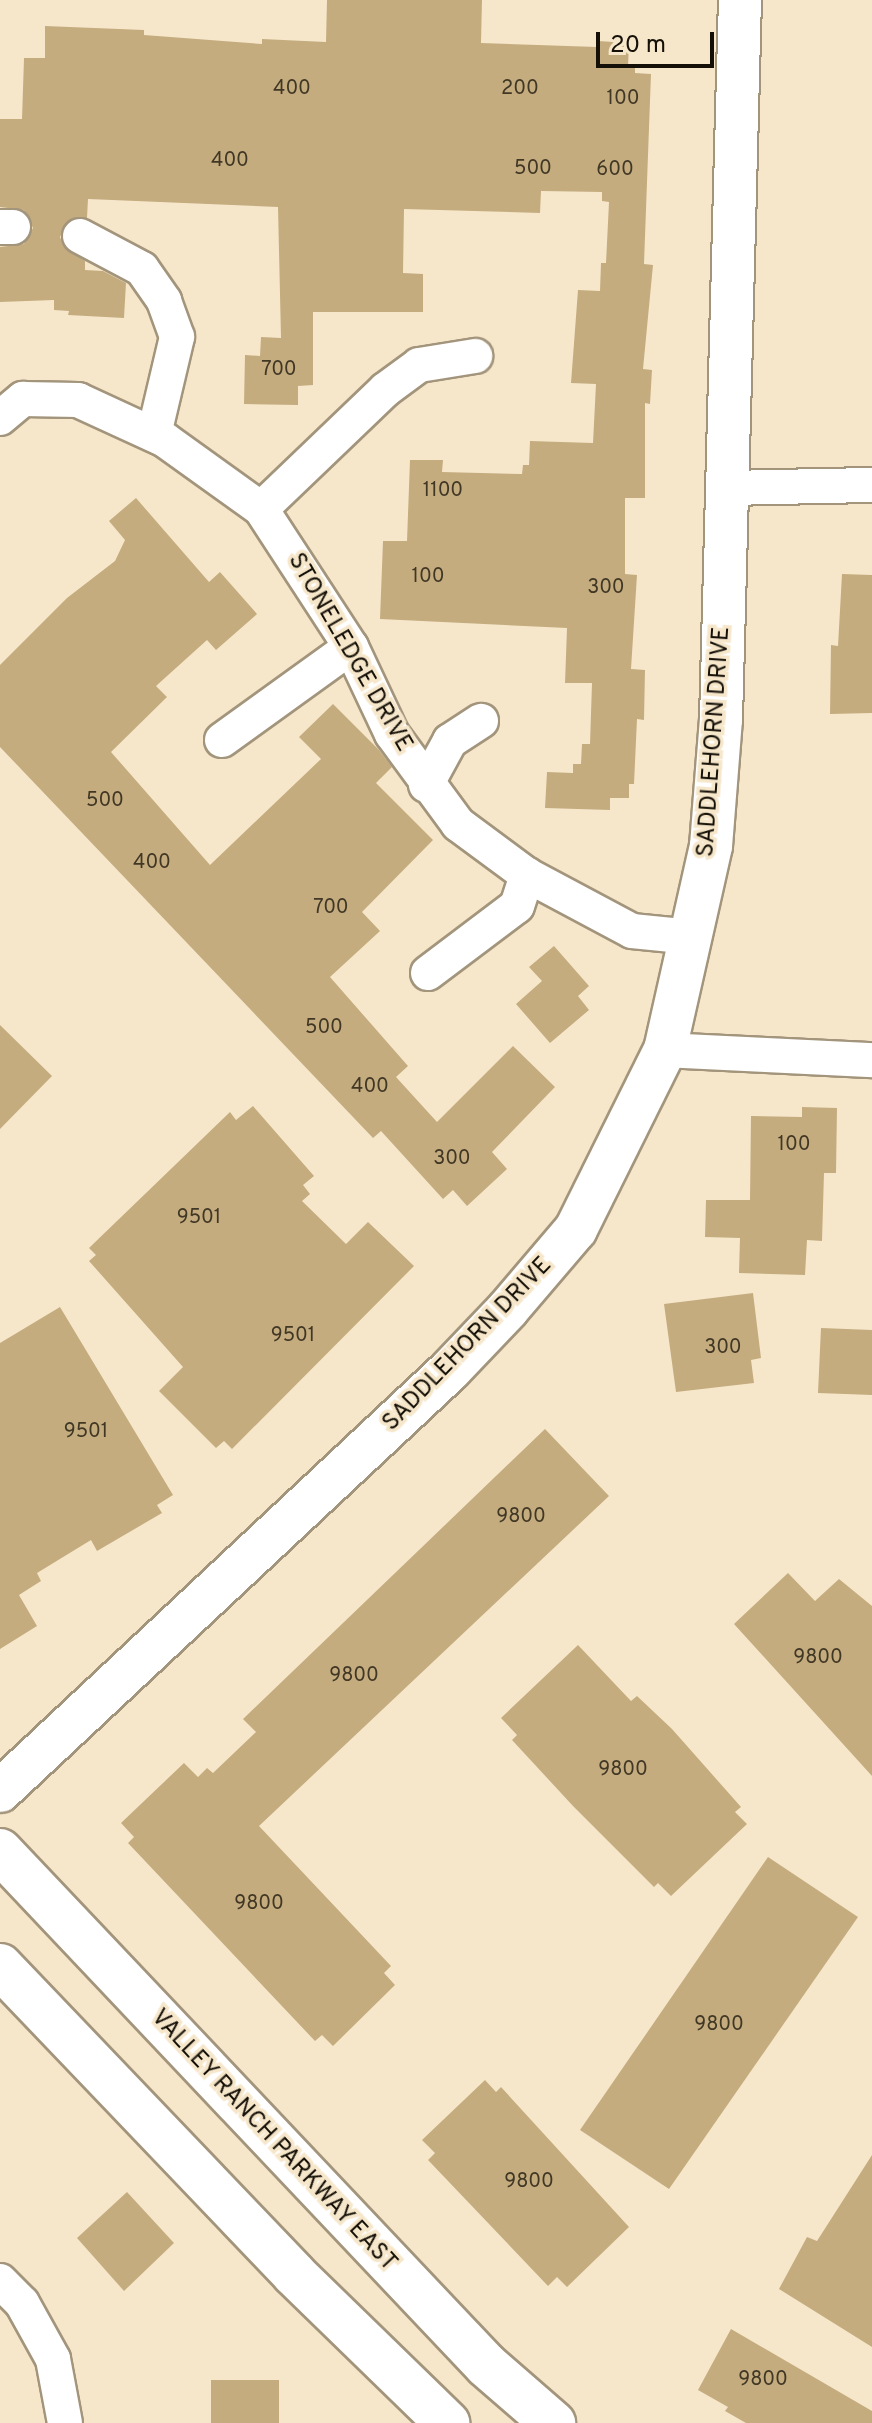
<!DOCTYPE html>
<style>
body{margin:0}
#map{position:relative;width:872px;height:2423px;overflow:hidden;background:#f6e7cb;font-family:Overpass,sans-serif}
div>[style]{position:absolute}
[style*='--x']{left:calc(var(--x)*1px);top:calc(var(--y)*1px);width:calc(var(--w)*1px);rotate:calc(var(--a)*1deg)}
.building>*{inset:0;background:#c4ac7f}
.roads{filter:drop-shadow(2px 0 #a3957c) drop-shadow(-2px 0 #a3957c) drop-shadow(0 2px #a3957c) drop-shadow(0 -2px #a3957c)}
.minor>*{height:34px;margin:-17px;padding:0 17px;transform-origin:17px;border-radius:17px;background:#fff}
.tertiary>*{height:42px;margin:-21px;padding:0 21px;transform-origin:21px;border-radius:21px;background:#fff}
.secondary>*{height:44px;margin:-22px;padding:0 22px;transform-origin:22px;border-radius:22px;background:#fff}
span{translate:-50% -50%;white-space:nowrap;text-align:center;line-height:1.15;-webkit-text-stroke:7px #f6e7cb;paint-order:stroke}
.number-label{font-size:20px;color:#413725}
.number-label span{-webkit-text-stroke-width:0}
.street-label{font-size:24px;color:#151007}
.scale{position:absolute;left:596px;top:32px;width:118px;height:36px;box-sizing:border-box;border:4px solid #151007;border-top:0;padding-left:10px;font-size:24px;line-height:28px;white-space:nowrap;color:#151007;-webkit-text-stroke:6px #f6e7cb;paint-order:stroke}
</style>
<div id="map">
<div class="building">
<div style="clip-path:polygon(327px 0,482px 0,481px 43px,597px 47px,598px 41px,629px 43px,628px 67px,635px 67px,635px 73px,651px 74px,644px 264px,653px 265px,643px 369px,652px 370px,650px 404px,645px 403px,645px 498px,625px 498px,625px 574px,637px 575px,631px 669px,645px 670px,644px 720px,637px 719px,634px 784px,629px 784px,629px 798px,610px 798px,610px 810px,545px 808px,547px 772px,573px 773px,573px 764px,581px 764px,582px 744px,590px 744px,592px 683px,565px 683px,567px 628px,380px 619px,383px 541px,407px 541px,410px 460px,443px 460px,442px 472px,522px 474px,523px 465px,529px 465px,530px 441px,593px 443px,596px 384px,571px 383px,578px 290px,600px 291px,601px 263px,606px 263px,609px 202px,602px 201px,602px 192px,541px 191px,540px 213px,404px 209px,403px 273px,423px 274px,423px 312px,313px 312px,313px 385px,298px 386px,298px 405px,244px 404px,245px 355px,260px 356px,261px 337px,281px 338px,278px 207px,88px 199px,87px 218px,69px 220px,60px 237px,64px 247px,85px 261px,85px 270px,103px 271px,126px 283px,124px 318px,68px 315px,69px 311px,54px 310px,54px 300px,0 302px,0 247px,24px 244px,33px 228px,24px 210px,0 207px,0 119px,22px 119px,24px 58px,45px 58px,45px 26px,144px 30px,144px 35px,262px 44px,262px 39px,326px 42px)"></div>
<div style="clip-path:polygon(136px 498px,209px 582px,220px 572px,257px 614px,216px 650px,207px 640px,156px 686px,167px 697px,111px 752px,210px 865px,321px 759px,299px 737px,333px 704px,379px 750px,392px 767px,376px 783px,433px 840px,362px 912px,380px 931px,330px 977px,408px 1066px,396px 1077px,437px 1122px,513px 1046px,555px 1087px,492px 1152px,507px 1169px,467px 1206px,453px 1190px,443px 1199px,381px 1131px,373px 1138px,0 747px,0 665px,67px 598px,115px 561px,125px 540px,109px 521px)"></div>
<div style="clip-path:polygon(842px 574px,872px 575px,872px 713px,830px 714px,831px 645px,838px 646px)"></div>
<div style="clip-path:polygon(554px 946px,589px 986px,578px 996px,589px 1010px,550px 1043px,516px 1004px,542px 981px,529px 967px)"></div>
<div style="clip-path:polygon(0 1025px,52px 1076px,0 1129px)"></div>
<div style="clip-path:polygon(253px 1106px,314px 1176px,303px 1185px,310px 1194px,302px 1201px,346px 1244px,368px 1222px,414px 1266px,232px 1449px,224px 1441px,216px 1448px,159px 1391px,183px 1367px,89px 1261px,96px 1255px,89px 1248px,230px 1112px,236px 1120px)"></div>
<div style="clip-path:polygon(802px 1107px,837px 1108px,836px 1173px,824px 1173px,822px 1241px,807px 1240px,805px 1275px,739px 1273px,740px 1238px,705px 1237px,706px 1200px,750px 1200px,751px 1116px,802px 1117px)"></div>
<div style="clip-path:polygon(753px 1293px,761px 1358px,751px 1360px,754px 1383px,676px 1392px,664px 1304px)"></div>
<div style="clip-path:polygon(60px 1307px,173px 1495px,157px 1505px,162px 1513px,97px 1551px,91px 1540px,37px 1573px,41px 1581px,19px 1595px,37px 1626px,0 1649px,0 1343px)"></div>
<div style="clip-path:polygon(821px 1328px,872px 1330px,872px 1395px,818px 1393px)"></div>
<div style="clip-path:polygon(545px 1429px,609px 1496px,259px 1826px,391px 1966px,384px 1973px,395px 1985px,333px 2046px,322px 2035px,315px 2041px,128px 1843px,134px 1837px,121px 1823px,184px 1763px,198px 1777px,207px 1768px,213px 1773px,256px 1732px,243px 1719px)"></div>
<div style="clip-path:polygon(788px 1573px,815px 1601px,839px 1579px,872px 1606px,872px 1776px,734px 1624px)"></div>
<div style="clip-path:polygon(578px 1645px,631px 1701px,637px 1696px,672px 1729px,741px 1807px,735px 1812px,747px 1824px,671px 1896px,658px 1883px,654px 1887px,573px 1806px,512px 1740px,517px 1735px,501px 1718px)"></div>
<div style="clip-path:polygon(768px 1857px,858px 1917px,669px 2189px,580px 2130px)"></div>
<div style="clip-path:polygon(485px 2080px,496px 2092px,501px 2087px,629px 2227px,567px 2287px,557px 2277px,548px 2286px,428px 2160px,435px 2153px,422px 2140px)"></div>
<div style="clip-path:polygon(872px 2155px,872px 2347px,779px 2289px,807px 2237px,817px 2241px)"></div>
<div style="clip-path:polygon(127px 2192px,174px 2243px,124px 2291px,77px 2238px)"></div>
<div style="clip-path:polygon(731px 2329px,872px 2411px,872px 2423px,746px 2423px,725px 2411px,728px 2407px,698px 2390px)"></div>
<div style="clip-path:polygon(211px 2380px,279px 2380px,279px 2423px,211px 2423px)"></div>
</div>
<div class="roads">
<div class="minor">
<div style="--x:0;--y:227;--w:13;--a:0"></div>
<div style="--x:80;--y:236;--w:70;--a:28"></div>
<div style="--x:142;--y:269;--w:39;--a:55"></div>
<div style="--x:164;--y:301;--w:38;--a:70"></div>
<div style="--x:177;--y:337;--w:100;--a:103.3"></div>
<div style="--x:0;--y:418;--w:30;--a:-40"></div>
<div style="--x:23;--y:399;--w:55;--a:1"></div>
<div style="--x:78;--y:400;--w:96;--a:24.7"></div>
<div style="--x:165;--y:440;--w:118;--a:35.7"></div>
<div style="--x:261;--y:509;--w:165;--a:56.9"></div>
<div style="--x:351;--y:647;--w:96;--a:64.8"></div>
<div style="--x:392;--y:734;--w:112;--a:53.7"></div>
<div style="--x:458;--y:824;--w:86;--a:36.5"></div>
<div style="--x:527;--y:875;--w:119;--a:28.1"></div>
<div style="--x:632;--y:931;--w:60;--a:5.7"></div>
<div style="--x:727;--y:488;--w:145;--a:-1.2"></div>
<div style="--x:261;--y:509;--w:172;--a:-43.8"></div>
<div style="--x:385;--y:390;--w:42;--a:-36.3"></div>
<div style="--x:419;--y:365;--w:57;--a:-9.1"></div>
<div style="--x:222;--y:740;--w:159;--a:-35.8"></div>
<div style="--x:426;--y:785;--w:50;--a:-61.4"></div>
<div style="--x:450;--y:741;--w:37;--a:-33"></div>
<div style="--x:428;--y:973;--w:111;--a:-37"></div>
<div style="--x:517;--y:906;--w:33;--a:-72"></div>
<div style="--x:665;--y:1050;--w:207;--a:2.8"></div>
<div style="--x:0;--y:2281;--w:31;--a:45"></div>
<div style="--x:22;--y:2303;--w:64;--a:61"></div>
<div style="--x:53;--y:2359;--w:65;--a:79.4"></div>
</div>
<div class="tertiary">
<div style="--x:0;--y:1791;--w:616;--a:-43.09"></div>
<div style="--x:450;--y:1370;--w:84;--a:-46.4"></div>
<div style="--x:508;--y:1309;--w:105;--a:-49.6"></div>
<div style="--x:576;--y:1229;--w:200;--a:-63.6"></div>
<div style="--x:665;--y:1050;--w:209;--a:-77.3"></div>
<div style="--x:711;--y:846;--w:127;--a:-85.5"></div>
<div style="--x:721;--y:719;--w:719;--a:-88.49"></div>
</div>
<div class="secondary">
<div style="--x:0;--y:1851;--w:707;--a:46.6"></div>
<div style="--x:486;--y:2365;--w:89;--a:40.9"></div>
<div style="--x:0;--y:1966;--w:426;--a:46.3"></div>
<div style="--x:294;--y:2274;--w:214;--a:44.2"></div>
</div>
</div>
<div class="number-label">
<span style="left:292px;top:89px">400</span>
<span style="left:520px;top:89px">200</span>
<span style="left:623px;top:99px">100</span>
<span style="left:230px;top:161px">400</span>
<span style="left:533px;top:169px">500</span>
<span style="left:615px;top:170px">600</span>
<span style="left:279px;top:370px">700</span>
<span style="left:443px;top:491px">1100</span>
<span style="left:428px;top:577px">100</span>
<span style="left:606px;top:588px">300</span>
<span style="left:105px;top:801px">500</span>
<span style="left:152px;top:863px">400</span>
<span style="left:331px;top:908px">700</span>
<span style="left:324px;top:1028px">500</span>
<span style="left:370px;top:1087px">400</span>
<span style="left:794px;top:1145px">100</span>
<span style="left:452px;top:1159px">300</span>
<span style="left:199px;top:1218px">9501</span>
<span style="left:293px;top:1336px">9501</span>
<span style="left:723px;top:1348px">300</span>
<span style="left:86px;top:1432px">9501</span>
<span style="left:521px;top:1517px">9800</span>
<span style="left:818px;top:1658px">9800</span>
<span style="left:354px;top:1676px">9800</span>
<span style="left:623px;top:1770px">9800</span>
<span style="left:259px;top:1904px">9800</span>
<span style="left:719px;top:2025px">9800</span>
<span style="left:529px;top:2182px">9800</span>
<span style="left:763px;top:2380px">9800</span>
</div>
<div class="street-label">
<span style="left:349px;top:653px;rotate:60deg">STONELEDGE DRIVE</span>
<span style="left:715px;top:742px;rotate:-86deg">SADDLEHORN DRIVE</span>
<span style="left:468px;top:1345px;rotate:-46deg">SADDLEHORN DRIVE</span>
<span style="left:273px;top:2141px;rotate:47deg">VALLEY RANCH PARKWAY EAST</span>
</div>
<div class="scale">20 m</div>
</div>
